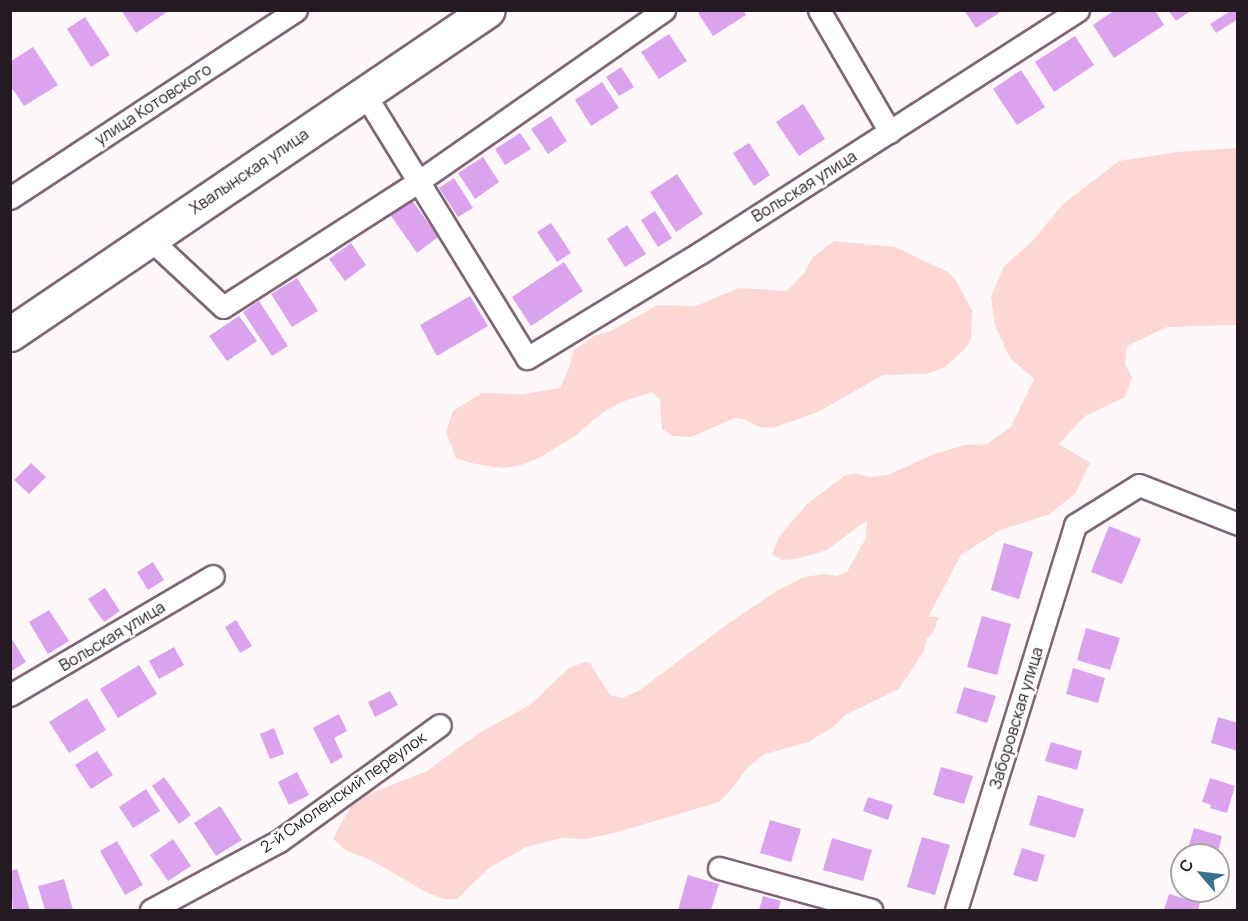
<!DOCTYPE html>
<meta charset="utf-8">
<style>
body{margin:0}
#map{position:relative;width:1248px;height:921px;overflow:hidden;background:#fef8fb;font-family:Manrope,sans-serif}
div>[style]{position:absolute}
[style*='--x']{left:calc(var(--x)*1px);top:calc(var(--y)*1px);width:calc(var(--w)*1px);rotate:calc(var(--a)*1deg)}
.green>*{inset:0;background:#fcd7d3}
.building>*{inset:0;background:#dba3ee}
.roads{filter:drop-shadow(2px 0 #7e6676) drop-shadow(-2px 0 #7e6676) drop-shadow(0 2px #7e6676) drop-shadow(0 -2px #7e6676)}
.minor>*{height:21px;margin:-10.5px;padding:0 10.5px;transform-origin:10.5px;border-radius:10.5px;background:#fff}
.primary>*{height:33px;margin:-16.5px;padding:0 16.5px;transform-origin:16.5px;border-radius:16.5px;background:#fff}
span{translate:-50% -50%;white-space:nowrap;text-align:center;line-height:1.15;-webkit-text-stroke:4.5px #fff;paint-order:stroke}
.street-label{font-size:16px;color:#251b22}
.frame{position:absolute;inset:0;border:12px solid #251b22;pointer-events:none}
.north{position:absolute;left:1170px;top:843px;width:60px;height:60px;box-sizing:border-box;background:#fff;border:2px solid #a8a4a7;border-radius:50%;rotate:298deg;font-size:16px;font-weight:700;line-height:24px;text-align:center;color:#251b22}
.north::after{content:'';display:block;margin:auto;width:21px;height:27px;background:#37718a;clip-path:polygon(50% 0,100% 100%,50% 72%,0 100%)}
</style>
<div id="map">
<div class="green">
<div style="clip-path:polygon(1237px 148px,1237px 325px,1167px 327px,1127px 346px,1125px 364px,1132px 378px,1125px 397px,1085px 416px,1059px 444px,1090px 463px,1075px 494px,1048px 515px,1000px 530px,961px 555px,928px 617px,939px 617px,932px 634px,927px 638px,924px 651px,899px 689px,845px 715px,833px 727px,808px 742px,765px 754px,747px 768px,731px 790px,719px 802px,614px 833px,586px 839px,562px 838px,526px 847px,489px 868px,457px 899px,444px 899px,426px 892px,371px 860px,347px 851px,333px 839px,354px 800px,427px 771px,479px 733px,530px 705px,568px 669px,584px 662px,590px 663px,610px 695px,623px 698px,640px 690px,729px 623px,775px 592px,804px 577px,825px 574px,836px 576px,847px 572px,866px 538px,867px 520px,827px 550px,796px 559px,782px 560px,772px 554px,779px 537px,806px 505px,844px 476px,854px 473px,870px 477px,888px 475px,932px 455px,964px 445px,987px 444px,1011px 427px,1034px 379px,1010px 358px,995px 325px,991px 297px,1004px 266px,1030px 244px,1063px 204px,1119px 161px,1177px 152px)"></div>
<div style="clip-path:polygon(834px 241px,895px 247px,948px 272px,957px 282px,972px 311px,971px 338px,966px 348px,945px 367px,926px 374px,883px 375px,818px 412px,773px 428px,759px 427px,743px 419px,735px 418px,691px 437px,673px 436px,662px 429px,660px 399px,652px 392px,627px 400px,603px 412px,575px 436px,539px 458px,521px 465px,502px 468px,471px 463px,456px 458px,446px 432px,453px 411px,482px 393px,523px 394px,560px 388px,569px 368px,574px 350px,594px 336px,611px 331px,658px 305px,696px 306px,739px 288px,787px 291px,804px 273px,813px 257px)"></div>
</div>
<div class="building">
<div style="clip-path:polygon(121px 10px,170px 10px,136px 33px)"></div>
<div style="clip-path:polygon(703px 10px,743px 10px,746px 15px,713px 36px,698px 13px)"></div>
<div style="clip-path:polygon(964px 10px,998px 10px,999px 13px,976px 28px)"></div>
<div style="clip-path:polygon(1115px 10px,1155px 10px,1164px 25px,1114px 58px,1093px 25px)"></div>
<div style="clip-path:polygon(1168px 10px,1192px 10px,1176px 21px)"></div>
<div style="clip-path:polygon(1232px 10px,1238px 10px,1238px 19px,1216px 33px,1210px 24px)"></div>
<div style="clip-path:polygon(85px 17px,110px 55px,91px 67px,67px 29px)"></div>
<div style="clip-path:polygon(669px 34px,687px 61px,659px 79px,641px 52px)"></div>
<div style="clip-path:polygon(1075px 36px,1094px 65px,1054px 92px,1035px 62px)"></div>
<div style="clip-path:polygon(33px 47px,58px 85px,24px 106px,10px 85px,10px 62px)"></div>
<div style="clip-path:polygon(621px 67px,634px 87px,619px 96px,606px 77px)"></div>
<div style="clip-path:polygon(1021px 70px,1045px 107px,1017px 125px,993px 89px)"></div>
<div style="clip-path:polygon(602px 82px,619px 108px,591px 126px,575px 100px)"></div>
<div style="clip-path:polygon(803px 104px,825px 139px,799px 156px,776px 122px)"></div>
<div style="clip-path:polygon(551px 116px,567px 141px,548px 154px,531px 129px)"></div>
<div style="clip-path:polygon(520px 133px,531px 149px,505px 165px,495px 149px)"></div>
<div style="clip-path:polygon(749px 143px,770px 175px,754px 186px,733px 153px)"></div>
<div style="clip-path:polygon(483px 157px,499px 182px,475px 199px,458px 173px)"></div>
<div style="clip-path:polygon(677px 174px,703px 214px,676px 232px,650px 192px)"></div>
<div style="clip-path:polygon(454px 178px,473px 208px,458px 217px,439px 188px)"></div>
<div style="clip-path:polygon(412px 200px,438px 237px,417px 253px,391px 216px)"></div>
<div style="clip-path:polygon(655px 211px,672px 238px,658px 247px,641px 220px)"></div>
<div style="clip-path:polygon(551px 223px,571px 253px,557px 262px,537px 232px)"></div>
<div style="clip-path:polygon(627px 225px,646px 254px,625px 267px,607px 239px)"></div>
<div style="clip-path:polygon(351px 243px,366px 265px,345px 281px,329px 259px)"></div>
<div style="clip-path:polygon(564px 262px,583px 291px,531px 326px,512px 297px)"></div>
<div style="clip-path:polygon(297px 278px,318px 311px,292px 327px,271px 294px)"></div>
<div style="clip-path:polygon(470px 296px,488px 326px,437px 356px,420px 325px)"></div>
<div style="clip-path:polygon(259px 301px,288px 346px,272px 356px,243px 312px)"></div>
<div style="clip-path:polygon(239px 316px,257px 341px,227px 361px,209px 336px)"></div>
<div style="clip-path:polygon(31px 463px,46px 477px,29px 494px,14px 480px)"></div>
<div style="clip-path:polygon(1109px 526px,1141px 539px,1122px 584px,1091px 572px)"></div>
<div style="clip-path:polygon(1004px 543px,1033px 552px,1019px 599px,991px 590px)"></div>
<div style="clip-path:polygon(153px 562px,164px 580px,148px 590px,137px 572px)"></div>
<div style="clip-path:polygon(105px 588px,120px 611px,104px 622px,88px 599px)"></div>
<div style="clip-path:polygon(49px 610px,69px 641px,48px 654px,29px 622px)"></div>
<div style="clip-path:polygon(982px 616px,1011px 624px,997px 675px,967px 667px)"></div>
<div style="clip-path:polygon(236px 620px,252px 646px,240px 653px,225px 627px)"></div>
<div style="clip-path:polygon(1086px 628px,1120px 638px,1110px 670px,1077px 660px)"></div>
<div style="clip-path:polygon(10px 636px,26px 662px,10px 672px)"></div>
<div style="clip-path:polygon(174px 647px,184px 665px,159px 679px,149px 661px)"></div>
<div style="clip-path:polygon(139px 665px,157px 694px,118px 718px,100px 689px)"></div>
<div style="clip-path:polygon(1073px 668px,1105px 678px,1098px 703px,1066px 694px)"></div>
<div style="clip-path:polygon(964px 687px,996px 696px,987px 723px,956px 713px)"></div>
<div style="clip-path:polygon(390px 691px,398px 705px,375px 717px,368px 702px)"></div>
<div style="clip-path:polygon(87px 698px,106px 730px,69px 753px,49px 722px)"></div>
<div style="clip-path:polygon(339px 714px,347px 731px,334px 738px,343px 757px,331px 764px,313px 728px)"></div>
<div style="clip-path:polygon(1218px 717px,1238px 723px,1238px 751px,1211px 743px)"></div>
<div style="clip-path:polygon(274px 728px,284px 754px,270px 759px,260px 734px)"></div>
<div style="clip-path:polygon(1051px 742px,1082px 751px,1077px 770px,1045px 761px)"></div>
<div style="clip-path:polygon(97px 751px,113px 775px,91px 789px,75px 765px)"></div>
<div style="clip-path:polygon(941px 767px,973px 776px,964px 804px,933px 795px)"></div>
<div style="clip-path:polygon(297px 772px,309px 795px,289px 805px,278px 782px)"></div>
<div style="clip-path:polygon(164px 777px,191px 815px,179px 824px,152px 786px)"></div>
<div style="clip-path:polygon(1210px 778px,1235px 786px,1227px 813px,1210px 808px,1211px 805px,1202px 802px)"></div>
<div style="clip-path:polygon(146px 789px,160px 811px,133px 828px,119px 807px)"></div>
<div style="clip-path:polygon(1038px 795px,1084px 809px,1075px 838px,1029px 825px)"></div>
<div style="clip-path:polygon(868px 797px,893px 805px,888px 820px,863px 811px)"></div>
<div style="clip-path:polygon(220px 806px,242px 840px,216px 856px,194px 823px)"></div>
<div style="clip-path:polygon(770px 820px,801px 829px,791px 862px,760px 853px)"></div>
<div style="clip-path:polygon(1194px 828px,1222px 836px,1217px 855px,1186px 855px)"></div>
<div style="clip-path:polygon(922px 837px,950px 845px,935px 895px,907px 887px)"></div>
<div style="clip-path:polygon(832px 838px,872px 850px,863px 881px,823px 870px)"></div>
<div style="clip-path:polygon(173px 839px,191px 866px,168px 881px,150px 855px)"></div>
<div style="clip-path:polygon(117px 841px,143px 885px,125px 895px,100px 851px)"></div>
<div style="clip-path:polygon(1022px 848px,1045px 855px,1037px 882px,1013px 875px)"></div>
<div style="clip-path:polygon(17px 869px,30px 910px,13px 910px,10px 871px)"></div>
<div style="clip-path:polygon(688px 875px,719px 884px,711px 910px,678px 910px)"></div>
<div style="clip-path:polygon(64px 879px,73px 910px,45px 910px,38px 886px)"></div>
<div style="clip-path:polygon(1169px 894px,1200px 903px,1198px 910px,1164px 910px)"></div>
<div style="clip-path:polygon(763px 896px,781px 901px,778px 910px,759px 910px)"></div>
</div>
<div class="roads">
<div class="minor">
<div style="--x:819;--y:10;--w:141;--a:59.8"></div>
<div style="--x:364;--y:93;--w:311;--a:58.4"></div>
<div style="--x:527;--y:358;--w:202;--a:-31.3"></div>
<div style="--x:700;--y:253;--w:449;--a:-32.7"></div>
<div style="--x:10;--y:198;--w:342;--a:-33.3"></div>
<div style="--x:149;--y:238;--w:101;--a:43"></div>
<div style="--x:223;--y:307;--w:233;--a:-32.7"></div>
<div style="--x:419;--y:181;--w:299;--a:-34.9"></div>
<div style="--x:10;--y:695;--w:235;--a:-30.4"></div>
<div style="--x:719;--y:868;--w:158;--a:15.4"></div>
<div style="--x:151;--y:910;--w:145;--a:-28.3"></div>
<div style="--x:279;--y:841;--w:198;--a:-35.8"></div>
<div style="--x:956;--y:910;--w:403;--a:-72.8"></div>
<div style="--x:1075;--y:525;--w:75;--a:-32"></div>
<div style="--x:1139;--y:485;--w:106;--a:21.5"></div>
</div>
<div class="primary">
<div style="--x:10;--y:334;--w:577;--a:-34.13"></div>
</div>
</div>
<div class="street-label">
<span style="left:153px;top:104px;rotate:-33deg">улица Котовского</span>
<span style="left:249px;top:171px;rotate:-34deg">Хвалынская улица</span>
<span style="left:804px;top:186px;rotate:-32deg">Вольская улица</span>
<span style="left:112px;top:636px;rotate:-31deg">Вольская улица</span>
<span style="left:1016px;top:718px;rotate:-73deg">Заборовская улица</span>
<span style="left:343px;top:792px;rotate:-35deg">2-й Смоленский переулок</span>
</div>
<div class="frame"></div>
<div class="north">С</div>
</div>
